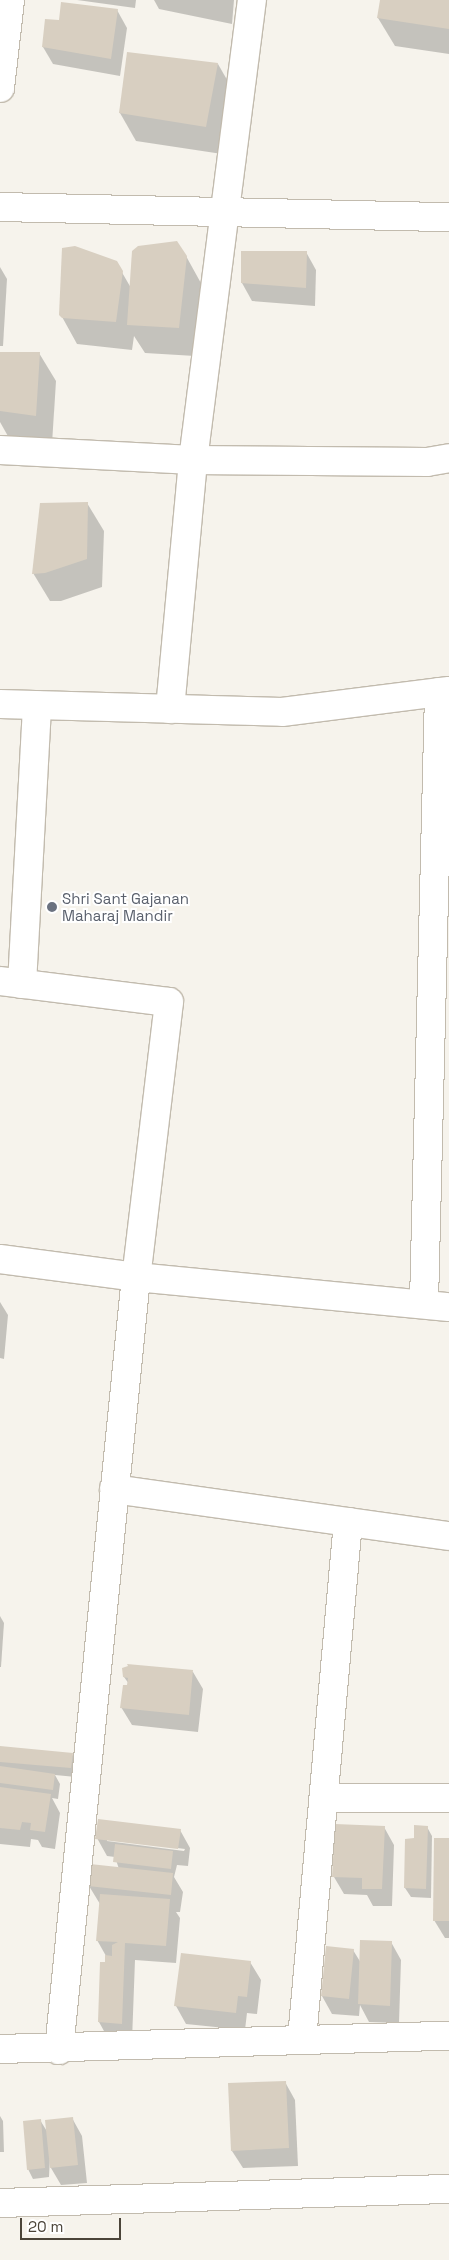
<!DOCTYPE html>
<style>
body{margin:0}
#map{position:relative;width:449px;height:2260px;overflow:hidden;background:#f6f3ec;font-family:"Space Grotesk",sans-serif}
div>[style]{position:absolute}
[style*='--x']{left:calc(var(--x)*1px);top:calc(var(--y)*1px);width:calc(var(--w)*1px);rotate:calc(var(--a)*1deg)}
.shadow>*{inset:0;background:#0003}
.building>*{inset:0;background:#d8cfc1}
.roads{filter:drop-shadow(1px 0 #c2bbae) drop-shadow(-1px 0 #c2bbae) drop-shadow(0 1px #c2bbae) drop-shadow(0 -1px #c2bbae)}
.minor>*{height:28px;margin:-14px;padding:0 14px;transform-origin:14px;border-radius:14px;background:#fff}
.dots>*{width:14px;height:14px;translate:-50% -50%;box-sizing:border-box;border:2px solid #fff;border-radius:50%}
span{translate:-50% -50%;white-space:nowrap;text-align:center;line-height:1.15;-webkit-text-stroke:4px #fff;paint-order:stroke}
.worship-label{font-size:15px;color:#5b616d}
.left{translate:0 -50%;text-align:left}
.scale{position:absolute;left:20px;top:2218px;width:101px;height:22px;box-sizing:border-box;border:2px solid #4b4439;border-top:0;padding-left:6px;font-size:15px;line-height:18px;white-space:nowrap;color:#4b4439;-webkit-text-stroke:4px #fff;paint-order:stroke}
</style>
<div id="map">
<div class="shadow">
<div style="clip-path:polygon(77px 0,136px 0,135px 8px)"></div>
<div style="clip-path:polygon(154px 0,234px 0,232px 24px,159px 9px)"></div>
<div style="clip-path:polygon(381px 0,449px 0,449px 54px,395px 46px,378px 18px)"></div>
<div style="clip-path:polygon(117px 10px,127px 28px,120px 76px,53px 64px,43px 47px,60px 22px)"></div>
<div style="clip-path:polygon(218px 64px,234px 92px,222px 154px,136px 141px,120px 113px)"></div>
<div style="clip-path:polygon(306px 252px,316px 270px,315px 306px,252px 301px,242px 283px)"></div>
<div style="clip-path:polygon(186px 256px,202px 285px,195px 356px,145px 353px,134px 336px,132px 350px,77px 344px,61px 315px,116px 262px,131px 288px)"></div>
<div style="clip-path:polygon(0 267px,7px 279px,3px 346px,0 346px)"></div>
<div style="clip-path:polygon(0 353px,39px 353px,56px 381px,52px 444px,9px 438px,0 422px)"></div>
<div style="clip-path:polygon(87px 503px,104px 531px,102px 587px,61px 601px,50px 601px,33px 573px)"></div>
<div style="clip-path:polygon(0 1302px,8px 1315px,4px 1359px,0 1358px)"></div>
<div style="clip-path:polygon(0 1616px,4px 1623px,1px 1667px,0 1667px)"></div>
<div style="clip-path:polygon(193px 1672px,203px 1689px,198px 1732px,132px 1725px,121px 1707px,129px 1684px,124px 1677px)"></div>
<div style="clip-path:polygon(0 1748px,72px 1754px,78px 1764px,76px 1777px,55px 1775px,60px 1784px,58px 1799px,52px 1798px,60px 1813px,55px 1849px,42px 1847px,38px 1840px,31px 1839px,30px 1847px,0 1844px)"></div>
<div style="clip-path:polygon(384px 1827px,394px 1845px,392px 1906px,373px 1906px,367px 1895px,344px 1894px,334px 1877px)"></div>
<div style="clip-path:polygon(427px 1827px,432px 1836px,431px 1898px,411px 1897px,405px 1888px,415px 1840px)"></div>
<div style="clip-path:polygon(evenodd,180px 1830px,190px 1848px,188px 1866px,177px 1865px,174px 1877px,183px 1892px,180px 1912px,176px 1912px,180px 1918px,176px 1963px,135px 1960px,132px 2041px,109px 2040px,99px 2022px,106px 1956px,97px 1940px,100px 1904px,89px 1886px,119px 1869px,115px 1857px,107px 1856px,97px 1838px,180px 1830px,107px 1839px,185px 1849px,184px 1851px,107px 1841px,107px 1839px)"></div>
<div style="clip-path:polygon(449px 1839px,449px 1938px,445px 1938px,434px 1920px)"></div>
<div style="clip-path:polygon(391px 1942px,401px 1960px,399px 2023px,369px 2022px,360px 2005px,359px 2016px,332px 2014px,322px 1996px,353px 1950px,361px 1963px)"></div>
<div style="clip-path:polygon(250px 1962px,261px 1980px,257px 2014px,247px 2013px,245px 2030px,186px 2024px,176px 2006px)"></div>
<div style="clip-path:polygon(285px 2082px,295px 2100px,298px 2166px,243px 2168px,232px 2151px)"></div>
<div style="clip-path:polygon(0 2116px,3px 2121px,4px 2152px,0 2152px)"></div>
<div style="clip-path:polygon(72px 2118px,82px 2136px,87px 2183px,61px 2185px,51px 2168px,50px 2157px,49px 2177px,33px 2179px,28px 2169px,40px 2120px,48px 2133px)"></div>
</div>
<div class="building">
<div style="clip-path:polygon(380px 0,449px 0,449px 29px,377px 18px)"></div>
<div style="clip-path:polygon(61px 2px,118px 9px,111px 59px,42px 47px,45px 19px,59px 20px)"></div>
<div style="clip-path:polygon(127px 52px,218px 63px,206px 127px,119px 113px)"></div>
<div style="clip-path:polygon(177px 241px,187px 256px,179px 328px,127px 325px,132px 251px,138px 246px)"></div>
<div style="clip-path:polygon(75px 246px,117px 261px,123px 271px,116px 322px,62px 318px,59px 315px,62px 248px)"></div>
<div style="clip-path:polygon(241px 251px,307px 251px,306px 288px,241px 283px)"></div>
<div style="clip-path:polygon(0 352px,40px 352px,36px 416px,0 411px)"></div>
<div style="clip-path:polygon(88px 502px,87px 559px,45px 573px,32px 574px,40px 503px)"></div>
<div style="clip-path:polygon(127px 1664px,193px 1670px,189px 1715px,120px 1708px,123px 1685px,127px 1685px,128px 1678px,123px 1677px,122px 1668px,128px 1666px)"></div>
<div style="clip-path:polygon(0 1746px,73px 1753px,71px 1768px,0 1762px)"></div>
<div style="clip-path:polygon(0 1766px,55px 1774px,53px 1790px,0 1783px)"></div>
<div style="clip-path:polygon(0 1787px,51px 1794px,45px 1832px,30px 1830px,31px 1823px,22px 1822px,20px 1830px,0 1828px)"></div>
<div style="clip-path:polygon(98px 1819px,181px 1829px,178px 1849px,95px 1839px)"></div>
<div style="clip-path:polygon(335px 1824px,385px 1826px,382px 1889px,362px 1889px,362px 1878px,332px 1877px)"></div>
<div style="clip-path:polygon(414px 1825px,428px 1826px,426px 1889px,404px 1888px,405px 1839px,414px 1838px)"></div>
<div style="clip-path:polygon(434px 1838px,449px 1838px,449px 1921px,433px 1921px)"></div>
<div style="clip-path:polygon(115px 1844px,173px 1851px,171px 1869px,113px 1862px)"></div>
<div style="clip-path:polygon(90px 1864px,173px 1873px,171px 1895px,88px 1886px)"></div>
<div style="clip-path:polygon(100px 1894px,170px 1899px,166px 1946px,125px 1943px,122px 2024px,98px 2022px,100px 1962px,105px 1962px,105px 1955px,112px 1956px,112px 1945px,118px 1942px,96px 1941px)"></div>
<div style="clip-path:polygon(360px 1940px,392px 1941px,390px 2006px,358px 2004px)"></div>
<div style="clip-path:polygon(326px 1946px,354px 1949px,349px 1999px,321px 1996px)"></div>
<div style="clip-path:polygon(181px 1953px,251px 1961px,247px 1997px,238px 1996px,236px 2013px,174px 2006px)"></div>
<div style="clip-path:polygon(286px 2081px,289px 2148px,231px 2151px,228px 2083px)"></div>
<div style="clip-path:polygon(73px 2117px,78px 2165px,50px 2168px,45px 2120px)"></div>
<div style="clip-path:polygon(41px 2119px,45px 2168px,27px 2170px,23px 2121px)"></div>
</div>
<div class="roads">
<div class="minor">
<div style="--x:0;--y:88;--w:89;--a:-83.5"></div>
<div style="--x:0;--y:207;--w:449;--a:1.3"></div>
<div style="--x:0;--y:450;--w:193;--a:3"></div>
<div style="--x:193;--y:460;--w:234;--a:0.5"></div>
<div style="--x:427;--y:462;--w:22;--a:-10"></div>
<div style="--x:0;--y:704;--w:282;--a:1.6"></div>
<div style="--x:282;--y:712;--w:168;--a:-7.2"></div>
<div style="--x:170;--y:709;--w:250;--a:-84.7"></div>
<div style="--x:193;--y:460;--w:464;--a:-82.7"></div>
<div style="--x:0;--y:981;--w:170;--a:7.1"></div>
<div style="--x:169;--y:1002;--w:277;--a:96.8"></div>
<div style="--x:136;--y:1277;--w:777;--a:95.69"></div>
<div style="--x:22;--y:984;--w:279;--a:-86.9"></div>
<div style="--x:0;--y:1259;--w:137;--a:7.5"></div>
<div style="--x:136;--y:1277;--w:314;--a:5.5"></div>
<div style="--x:424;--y:1303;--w:611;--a:-88.59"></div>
<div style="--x:114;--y:1489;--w:338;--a:8"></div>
<div style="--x:325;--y:1798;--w:124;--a:0"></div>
<div style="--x:302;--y:2039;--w:519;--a:-84.92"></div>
<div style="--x:0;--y:2049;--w:449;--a:-1.7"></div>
<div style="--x:0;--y:2203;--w:449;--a:-1.8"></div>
</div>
</div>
<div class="dots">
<div style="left:52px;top:907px;background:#6b7280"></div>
</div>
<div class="worship-label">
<span class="left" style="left:62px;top:907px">Shri Sant Gajanan<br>Maharaj Mandir</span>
</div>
<div class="scale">20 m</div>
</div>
